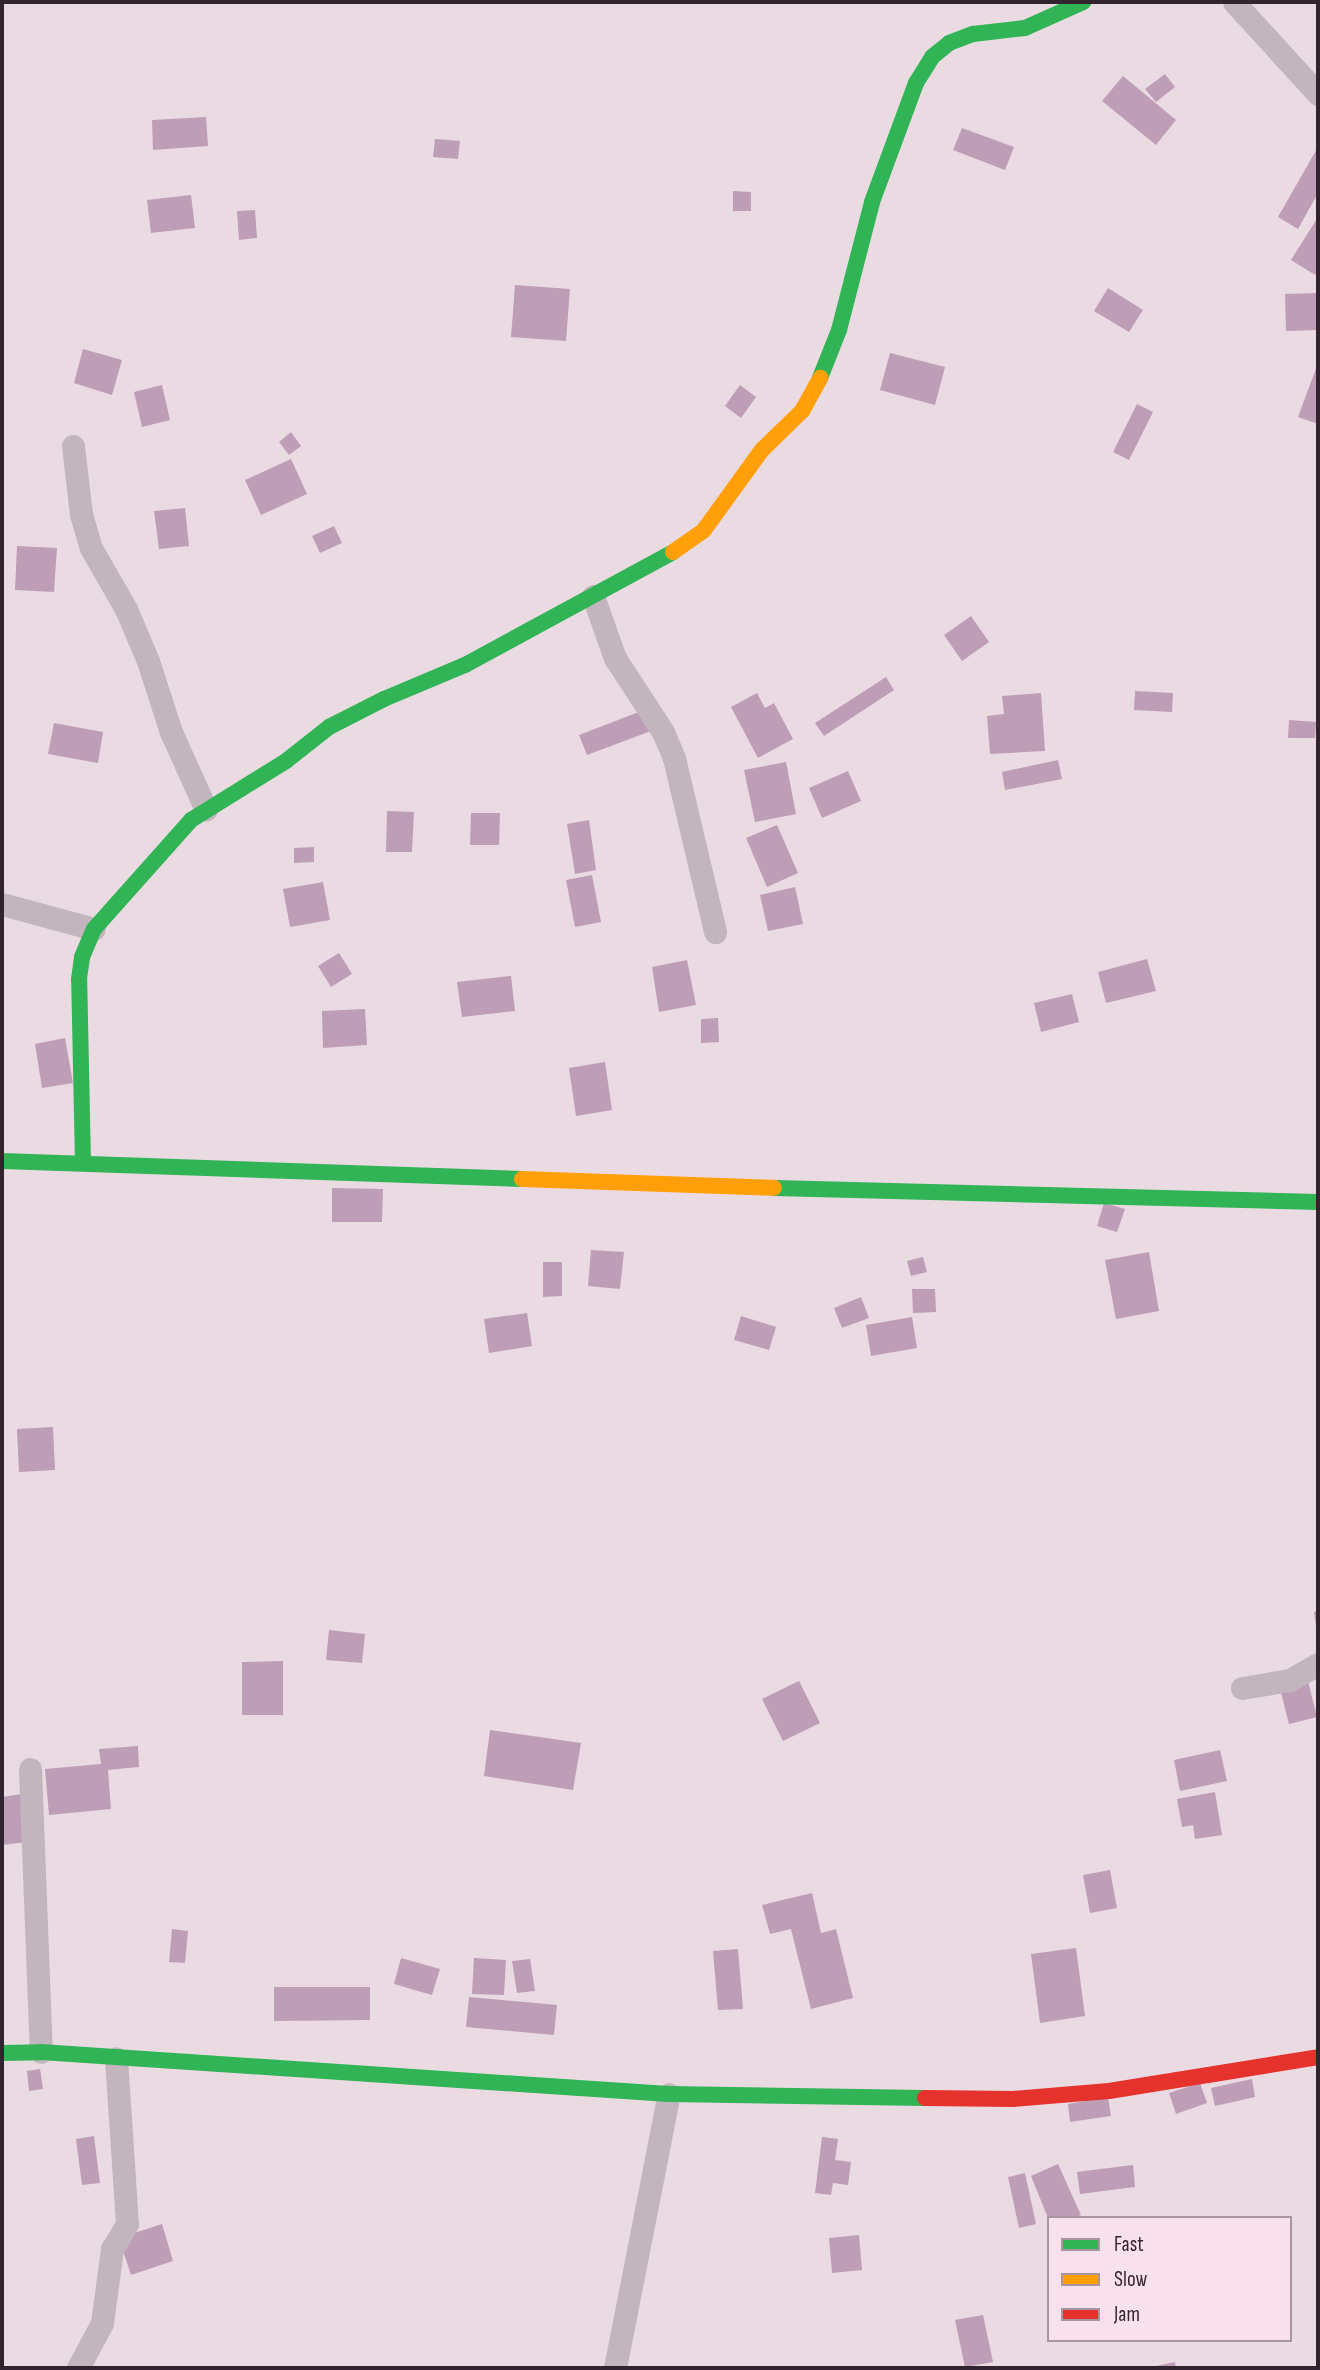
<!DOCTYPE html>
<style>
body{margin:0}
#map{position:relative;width:1320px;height:2370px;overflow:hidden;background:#eadbe3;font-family:"Sofia Sans Condensed",sans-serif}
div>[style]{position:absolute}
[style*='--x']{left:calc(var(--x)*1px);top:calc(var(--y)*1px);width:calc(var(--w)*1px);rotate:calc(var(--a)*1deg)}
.building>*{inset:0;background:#be9db6}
.street>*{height:23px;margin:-11.5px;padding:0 11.5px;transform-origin:11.5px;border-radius:11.5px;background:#c3b5bd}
.fast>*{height:16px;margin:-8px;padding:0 8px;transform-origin:8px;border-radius:8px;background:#30b455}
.slow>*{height:16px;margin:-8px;padding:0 8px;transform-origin:8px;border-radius:8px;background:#ff9f0a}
.jam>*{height:16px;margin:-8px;padding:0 8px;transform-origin:8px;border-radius:8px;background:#e5322d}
span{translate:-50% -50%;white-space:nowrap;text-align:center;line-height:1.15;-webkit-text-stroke:6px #f8e1ed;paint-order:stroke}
.frame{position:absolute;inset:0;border:4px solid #32242f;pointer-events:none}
.legend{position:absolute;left:1047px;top:2216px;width:245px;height:126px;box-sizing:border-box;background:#f8e1ed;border:2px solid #a995a1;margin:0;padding:9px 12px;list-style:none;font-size:21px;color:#32242f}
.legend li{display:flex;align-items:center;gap:14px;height:35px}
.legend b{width:35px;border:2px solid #a995a1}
</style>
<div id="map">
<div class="building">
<div style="clip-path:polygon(1165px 74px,1175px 87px,1156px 102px,1145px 89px)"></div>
<div style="clip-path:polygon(1123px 76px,1176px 120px,1156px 145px,1102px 101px)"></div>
<div style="clip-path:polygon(206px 117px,208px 146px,153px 150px,152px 120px)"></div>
<div style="clip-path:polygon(962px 128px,1014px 147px,1005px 170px,953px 150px)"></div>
<div style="clip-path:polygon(435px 139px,460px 141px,458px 159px,433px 157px)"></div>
<div style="clip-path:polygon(1318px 147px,1318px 193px,1298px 229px,1278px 217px)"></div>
<div style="clip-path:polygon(733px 191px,751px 192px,751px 211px,733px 211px)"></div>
<div style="clip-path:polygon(191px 195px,195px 228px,151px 233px,147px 200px)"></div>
<div style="clip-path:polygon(255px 210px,257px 238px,239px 240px,237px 211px)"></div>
<div style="clip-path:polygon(1318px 217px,1318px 270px,1315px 275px,1291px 260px)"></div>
<div style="clip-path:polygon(515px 285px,570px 289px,566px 341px,511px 337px)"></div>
<div style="clip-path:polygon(1108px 288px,1143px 310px,1129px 332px,1094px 311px)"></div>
<div style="clip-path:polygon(1317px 293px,1318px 330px,1286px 331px,1285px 294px)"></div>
<div style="clip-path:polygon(83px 349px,122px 360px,112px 395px,74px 383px)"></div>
<div style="clip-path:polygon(890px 353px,945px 367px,935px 405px,880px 390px)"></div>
<div style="clip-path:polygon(1318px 363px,1318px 424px,1298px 417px)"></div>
<div style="clip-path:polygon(162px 385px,170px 420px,142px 427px,134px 392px)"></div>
<div style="clip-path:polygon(740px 385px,756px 397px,741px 418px,725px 406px)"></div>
<div style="clip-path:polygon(1137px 404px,1153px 412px,1129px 460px,1113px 452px)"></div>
<div style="clip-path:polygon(291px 432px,301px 446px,289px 455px,279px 442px)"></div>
<div style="clip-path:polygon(291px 459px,307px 494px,261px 515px,245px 480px)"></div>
<div style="clip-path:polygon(185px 508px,189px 546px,159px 549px,154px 511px)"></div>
<div style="clip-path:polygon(334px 526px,342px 543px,320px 553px,312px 536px)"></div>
<div style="clip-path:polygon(17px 546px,57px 548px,54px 592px,15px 590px)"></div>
<div style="clip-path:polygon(971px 616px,989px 642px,962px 661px,944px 635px)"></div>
<div style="clip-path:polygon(886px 677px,894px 690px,824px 736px,815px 723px)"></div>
<div style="clip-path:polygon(1135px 691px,1173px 693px,1172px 712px,1134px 710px)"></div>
<div style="clip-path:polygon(757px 693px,765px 708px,774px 703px,793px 739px,758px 758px,731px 707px)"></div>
<div style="clip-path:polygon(1041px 693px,1045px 751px,990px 754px,987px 716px,1004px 714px,1002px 696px)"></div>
<div style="clip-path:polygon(644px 710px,651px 731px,587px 755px,579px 735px)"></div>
<div style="clip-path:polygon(1289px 720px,1316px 722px,1315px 738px,1288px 738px)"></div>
<div style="clip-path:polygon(54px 723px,103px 732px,98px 763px,48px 754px)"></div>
<div style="clip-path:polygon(1058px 760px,1062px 779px,1005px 790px,1002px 772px)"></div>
<div style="clip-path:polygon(786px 762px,796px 814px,755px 822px,744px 770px)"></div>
<div style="clip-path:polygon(848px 771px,861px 801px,822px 818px,809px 788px)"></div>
<div style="clip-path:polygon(387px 811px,414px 812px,412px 852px,386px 852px)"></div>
<div style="clip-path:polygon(471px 813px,500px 813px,499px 845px,470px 845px)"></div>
<div style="clip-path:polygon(589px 820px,596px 870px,575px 874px,567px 824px)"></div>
<div style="clip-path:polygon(777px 825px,798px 873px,767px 887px,746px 838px)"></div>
<div style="clip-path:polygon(314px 847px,314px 862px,294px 863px,294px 848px)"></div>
<div style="clip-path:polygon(592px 875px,601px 922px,575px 927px,566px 880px)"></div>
<div style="clip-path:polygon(323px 882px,330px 920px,290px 927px,283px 889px)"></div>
<div style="clip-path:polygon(795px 887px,803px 924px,768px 931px,760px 895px)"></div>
<div style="clip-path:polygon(339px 953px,352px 974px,331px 987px,318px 966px)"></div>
<div style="clip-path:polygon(1147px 959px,1156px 991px,1106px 1003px,1098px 972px)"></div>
<div style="clip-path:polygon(687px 960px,696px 1005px,659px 1012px,652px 967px)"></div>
<div style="clip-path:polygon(511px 976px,515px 1011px,462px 1017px,457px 982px)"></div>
<div style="clip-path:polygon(1072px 994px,1079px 1022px,1041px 1032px,1034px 1003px)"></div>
<div style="clip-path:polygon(365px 1009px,367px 1045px,323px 1048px,322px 1011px)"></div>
<div style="clip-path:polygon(718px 1018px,719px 1042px,701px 1043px,701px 1019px)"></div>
<div style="clip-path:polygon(65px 1038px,73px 1083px,42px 1088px,35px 1044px)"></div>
<div style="clip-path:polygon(605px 1062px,612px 1110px,576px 1116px,569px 1068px)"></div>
<div style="clip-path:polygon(332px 1188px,383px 1189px,382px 1222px,332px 1222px)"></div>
<div style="clip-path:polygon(1104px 1203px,1125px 1209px,1117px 1232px,1097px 1226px)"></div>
<div style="clip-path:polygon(591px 1250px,624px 1252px,620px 1289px,588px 1286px)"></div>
<div style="clip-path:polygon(1149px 1252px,1159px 1311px,1116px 1319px,1105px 1260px)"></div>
<div style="clip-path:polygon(923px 1257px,927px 1272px,911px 1276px,907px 1261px)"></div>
<div style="clip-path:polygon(543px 1262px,562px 1262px,562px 1296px,543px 1297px)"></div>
<div style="clip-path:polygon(912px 1289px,935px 1289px,936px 1312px,913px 1313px)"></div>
<div style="clip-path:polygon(861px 1297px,869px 1318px,842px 1328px,834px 1308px)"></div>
<div style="clip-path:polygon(527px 1313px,532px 1346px,489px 1353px,484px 1319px)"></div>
<div style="clip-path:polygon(741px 1316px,776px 1327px,769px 1350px,734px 1340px)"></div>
<div style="clip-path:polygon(912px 1317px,917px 1348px,871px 1356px,866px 1325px)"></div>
<div style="clip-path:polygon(53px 1427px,55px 1470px,19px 1472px,17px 1429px)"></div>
<div style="clip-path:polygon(1318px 1611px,1318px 1632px,1317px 1632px,1314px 1612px)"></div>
<div style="clip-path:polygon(329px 1630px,365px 1634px,362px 1663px,326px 1660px)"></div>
<div style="clip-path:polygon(283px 1661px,283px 1715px,242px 1715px,242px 1662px)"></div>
<div style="clip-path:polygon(1305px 1669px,1317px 1717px,1289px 1724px,1277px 1677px)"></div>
<div style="clip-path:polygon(799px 1681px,820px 1723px,783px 1741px,762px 1699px)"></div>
<div style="clip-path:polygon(490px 1730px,581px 1743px,573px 1790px,484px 1776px)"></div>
<div style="clip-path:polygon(138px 1746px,139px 1767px,108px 1770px,111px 1809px,49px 1815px,45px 1769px,101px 1764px,99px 1749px)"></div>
<div style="clip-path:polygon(1220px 1750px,1227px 1781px,1180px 1791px,1174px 1760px)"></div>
<div style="clip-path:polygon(1215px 1792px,1222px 1835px,1195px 1839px,1193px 1825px,1182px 1827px,1177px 1799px)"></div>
<div style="clip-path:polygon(22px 1794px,27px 1842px,2px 1845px,2px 1797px)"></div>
<div style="clip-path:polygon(1110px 1870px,1117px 1908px,1090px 1913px,1083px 1875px)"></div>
<div style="clip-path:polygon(812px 1893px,821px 1933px,836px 1929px,853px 1998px,811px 2009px,791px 1929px,770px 1934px,762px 1905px)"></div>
<div style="clip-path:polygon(172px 1929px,188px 1931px,185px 1963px,169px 1962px)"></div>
<div style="clip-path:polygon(1076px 1948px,1085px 2016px,1040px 2023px,1031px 1954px)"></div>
<div style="clip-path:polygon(738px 1949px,743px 2009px,718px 2010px,713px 1951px)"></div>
<div style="clip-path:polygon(401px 1958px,440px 1969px,432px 1995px,394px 1984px)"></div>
<div style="clip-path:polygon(474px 1958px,506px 1960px,504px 1995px,472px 1994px)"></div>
<div style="clip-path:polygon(530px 1959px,535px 1991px,517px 1993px,512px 1961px)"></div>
<div style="clip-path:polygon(274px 1987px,370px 1987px,370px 2020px,274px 2021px)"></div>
<div style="clip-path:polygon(469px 1997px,557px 2005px,554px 2035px,466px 2027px)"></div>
<div style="clip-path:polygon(40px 2069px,43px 2089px,29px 2091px,27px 2071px)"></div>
<div style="clip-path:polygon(1252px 2079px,1255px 2097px,1215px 2106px,1211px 2088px)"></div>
<div style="clip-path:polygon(1200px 2083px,1207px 2103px,1176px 2114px,1169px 2093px)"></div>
<div style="clip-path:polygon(1108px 2097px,1111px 2116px,1070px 2122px,1068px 2104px)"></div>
<div style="clip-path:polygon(94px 2136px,100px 2183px,82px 2185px,76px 2139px)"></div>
<div style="clip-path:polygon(822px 2137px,838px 2139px,835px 2160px,851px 2162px,848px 2185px,833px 2183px,831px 2195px,815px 2193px)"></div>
<div style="clip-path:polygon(1058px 2164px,1081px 2215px,1073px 2218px,1048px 2218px,1031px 2176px)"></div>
<div style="clip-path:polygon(1133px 2165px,1135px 2187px,1080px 2194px,1077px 2172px)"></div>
<div style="clip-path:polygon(1025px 2173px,1036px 2224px,1019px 2228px,1008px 2177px)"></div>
<div style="clip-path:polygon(162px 2224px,173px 2261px,131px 2275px,119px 2238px)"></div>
<div style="clip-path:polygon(859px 2235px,862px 2270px,832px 2273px,829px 2238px)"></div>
<div style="clip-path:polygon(983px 2315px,993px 2362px,965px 2367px,955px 2320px)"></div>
<div style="clip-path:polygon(1175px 2362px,1176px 2368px,1151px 2368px,1151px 2367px)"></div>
</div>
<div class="street">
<div style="--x:1234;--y:2;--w:125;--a:47.6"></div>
<div style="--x:73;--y:446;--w:68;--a:83.3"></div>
<div style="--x:81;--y:514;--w:35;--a:74"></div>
<div style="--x:91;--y:548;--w:70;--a:60.2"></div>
<div style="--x:126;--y:609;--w:56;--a:67.1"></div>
<div style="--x:148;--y:661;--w:75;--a:72.1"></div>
<div style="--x:171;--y:732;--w:85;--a:65.8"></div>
<div style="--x:593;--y:596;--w:66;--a:70.5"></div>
<div style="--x:615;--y:658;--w:88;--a:57"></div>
<div style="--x:663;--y:732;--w:28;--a:67"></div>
<div style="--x:674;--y:758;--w:179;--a:76.7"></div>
<div style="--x:2;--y:904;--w:95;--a:15.2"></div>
<div style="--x:1242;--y:1688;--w:49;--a:-9.5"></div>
<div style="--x:1290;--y:1680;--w:32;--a:-30"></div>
<div style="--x:30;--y:1769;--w:283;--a:87.8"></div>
<div style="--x:78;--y:2368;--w:51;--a:-61.9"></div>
<div style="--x:102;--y:2323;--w:75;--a:-82.3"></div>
<div style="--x:112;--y:2249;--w:29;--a:-59"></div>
<div style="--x:127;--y:2224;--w:166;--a:-93.8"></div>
<div style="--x:615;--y:2368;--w:279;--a:-78.9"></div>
</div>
<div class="fast">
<div style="--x:820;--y:378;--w:52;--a:-68.4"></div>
<div style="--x:839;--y:330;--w:132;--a:-75.5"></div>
<div style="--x:872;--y:202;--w:127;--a:-69.7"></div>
<div style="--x:916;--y:83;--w:31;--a:-58"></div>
<div style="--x:932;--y:57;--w:22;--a:-39"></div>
<div style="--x:949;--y:43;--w:26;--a:-21"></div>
<div style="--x:973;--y:34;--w:52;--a:-6.6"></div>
<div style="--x:1025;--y:28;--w:64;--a:-24.1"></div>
<div style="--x:2;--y:1161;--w:520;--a:1.98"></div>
<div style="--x:83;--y:1163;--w:184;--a:-91.2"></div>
<div style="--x:79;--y:979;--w:22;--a:-82"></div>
<div style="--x:82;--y:957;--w:30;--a:-67"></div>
<div style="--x:94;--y:929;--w:146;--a:-48.3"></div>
<div style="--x:191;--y:820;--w:112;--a:-31.8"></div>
<div style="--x:286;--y:761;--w:55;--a:-38.3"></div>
<div style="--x:329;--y:727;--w:62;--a:-27"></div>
<div style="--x:384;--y:699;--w:88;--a:-22.8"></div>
<div style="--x:465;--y:665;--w:237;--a:-28.5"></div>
<div style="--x:774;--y:1188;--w:544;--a:1.47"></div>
<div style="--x:2;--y:2053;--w:39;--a:-1"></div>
<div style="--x:41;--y:2052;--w:629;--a:3.83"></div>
<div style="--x:669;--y:2094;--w:256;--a:0.9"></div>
</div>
<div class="slow">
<div style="--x:673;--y:552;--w:38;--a:-35"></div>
<div style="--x:704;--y:530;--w:99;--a:-54.1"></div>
<div style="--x:762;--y:450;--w:56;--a:-44.3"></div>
<div style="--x:802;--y:411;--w:38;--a:-61"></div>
<div style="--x:522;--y:1179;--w:252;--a:2"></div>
</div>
<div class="jam">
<div style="--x:925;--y:2098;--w:88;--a:0.7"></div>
<div style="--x:1013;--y:2099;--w:96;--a:-4.8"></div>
<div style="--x:1109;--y:2091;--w:212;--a:-9.2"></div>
</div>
<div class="frame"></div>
<ul class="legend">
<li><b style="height:9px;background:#30b455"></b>Fast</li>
<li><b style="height:9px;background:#ff9f0a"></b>Slow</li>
<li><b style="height:9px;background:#e5322d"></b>Jam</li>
</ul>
</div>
